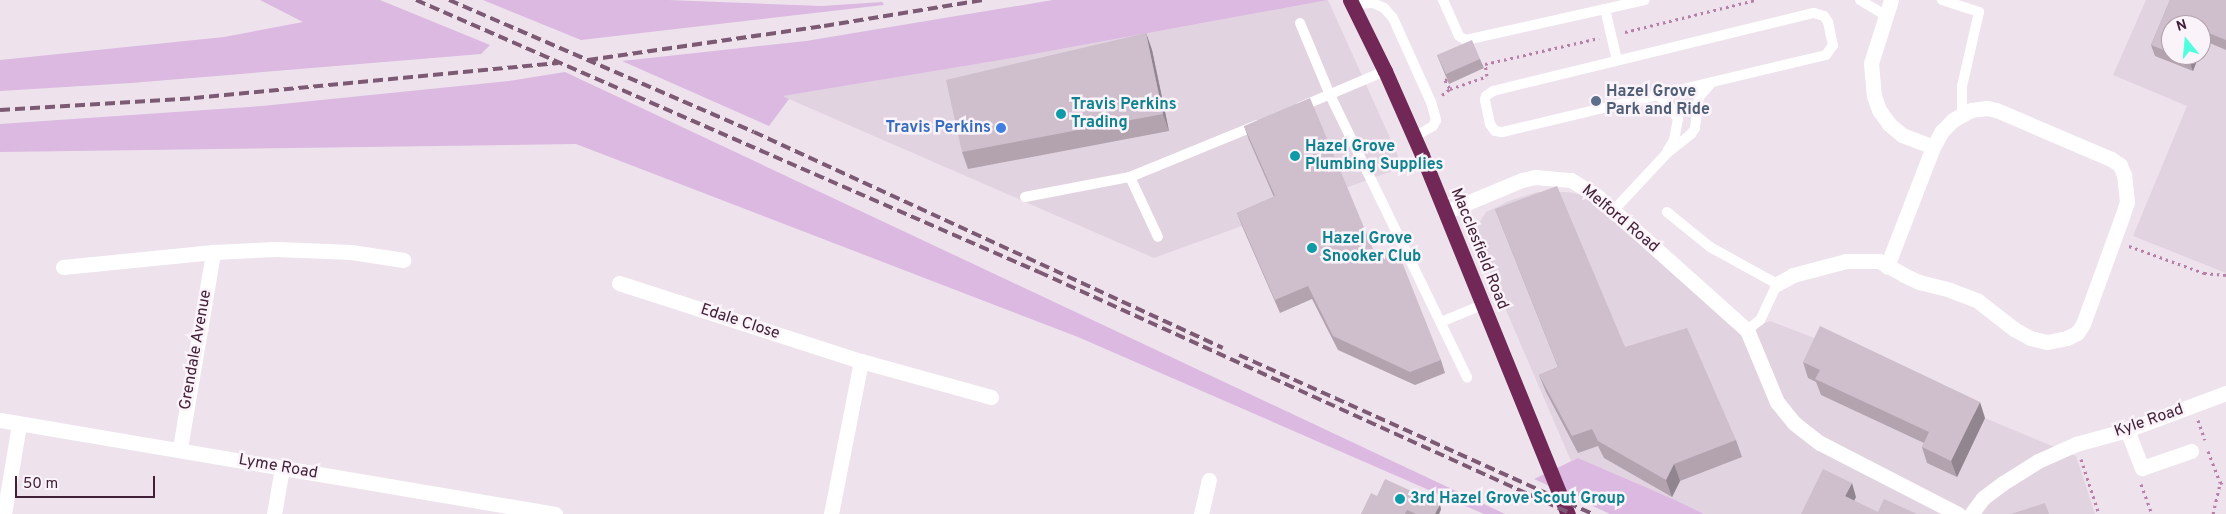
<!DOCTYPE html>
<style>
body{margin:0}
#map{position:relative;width:2226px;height:514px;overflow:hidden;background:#eee2ed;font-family:Overpass,sans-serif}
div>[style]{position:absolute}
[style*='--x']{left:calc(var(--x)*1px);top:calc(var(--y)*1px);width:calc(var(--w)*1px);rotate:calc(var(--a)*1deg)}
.built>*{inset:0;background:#e2d3e0}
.green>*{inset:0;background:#dbb9e1}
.path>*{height:3px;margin-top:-1.5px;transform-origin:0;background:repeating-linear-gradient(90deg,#b57fa8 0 2.5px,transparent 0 6.5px)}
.lane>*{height:10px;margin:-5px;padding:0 5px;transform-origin:5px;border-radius:5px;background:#fff}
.street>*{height:15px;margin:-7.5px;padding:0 7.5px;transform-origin:7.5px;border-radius:7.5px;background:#fff}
.highway>*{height:15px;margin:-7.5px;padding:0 7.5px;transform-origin:7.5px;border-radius:7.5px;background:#712857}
.rail>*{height:4px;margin-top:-2px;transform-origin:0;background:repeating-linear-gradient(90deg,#7d5a73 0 10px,transparent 0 15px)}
.wall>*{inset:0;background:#b2a3af}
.shaded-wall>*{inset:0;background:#91858f}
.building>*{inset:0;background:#cfbecc}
.dots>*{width:14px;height:14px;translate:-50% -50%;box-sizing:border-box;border:2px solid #faf3f9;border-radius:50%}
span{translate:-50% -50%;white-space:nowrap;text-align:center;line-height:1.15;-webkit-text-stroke:5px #faf3f9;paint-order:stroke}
.service-label{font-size:16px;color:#4e5e75;font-weight:700}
.left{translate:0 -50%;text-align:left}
.culture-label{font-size:16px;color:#0d838f;font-weight:700}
.shop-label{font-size:16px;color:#366cbe;font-weight:700}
.right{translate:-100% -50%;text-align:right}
.street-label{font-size:16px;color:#412037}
.north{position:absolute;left:2161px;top:15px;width:50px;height:50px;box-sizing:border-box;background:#faf3f9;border:1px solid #b09fab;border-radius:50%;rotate:343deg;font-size:14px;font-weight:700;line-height:20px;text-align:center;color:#412037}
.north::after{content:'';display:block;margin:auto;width:18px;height:22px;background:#4fffdd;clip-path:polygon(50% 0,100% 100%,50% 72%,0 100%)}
.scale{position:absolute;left:15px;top:476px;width:140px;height:22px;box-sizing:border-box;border:2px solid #412037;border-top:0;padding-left:6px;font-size:15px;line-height:18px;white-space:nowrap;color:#412037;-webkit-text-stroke:4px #faf3f9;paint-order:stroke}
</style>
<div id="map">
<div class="built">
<div style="clip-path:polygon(1328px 0,1403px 167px,1154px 258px,782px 96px,1001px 60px)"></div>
<div style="clip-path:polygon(evenodd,2146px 0,2226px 0,2226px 273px,2133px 236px,2187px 106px,2113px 75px,2146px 0,2171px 25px,2201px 25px,2201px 55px,2171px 55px,2171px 25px)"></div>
<div style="clip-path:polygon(1537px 192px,1566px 192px,1598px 197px,1746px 330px,1770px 321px,1825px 342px,1985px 418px,2076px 456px,2095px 514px,1704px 514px,1578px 458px,1571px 461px,1475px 238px,1479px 223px,1486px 212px,1509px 201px)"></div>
</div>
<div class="green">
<div style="clip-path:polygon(260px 0,380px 0,490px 45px,481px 54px,131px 83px,0 91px,0 60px,224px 37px,303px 22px)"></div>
<div style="clip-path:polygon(483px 0,668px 0,822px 6px,882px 2px,884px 5px,581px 40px)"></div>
<div style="clip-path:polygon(1053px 0,1328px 0,1001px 60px,783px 96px,789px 99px,769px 126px,622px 61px,806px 41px)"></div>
<div style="clip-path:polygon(565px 72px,1505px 514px,1484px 514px,1078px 337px,576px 144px,0 152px,0 124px,262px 106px,509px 81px)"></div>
<div style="clip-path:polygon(1578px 458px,1675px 500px,1704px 514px,1610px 514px,1534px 479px)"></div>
</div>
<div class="path">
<div style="--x:1625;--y:32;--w:134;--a:-13.8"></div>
<div style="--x:1447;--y:79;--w:2;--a:153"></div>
<div style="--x:1445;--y:80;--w:10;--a:61"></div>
<div style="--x:1442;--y:95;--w:10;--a:-37"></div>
<div style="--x:1450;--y:89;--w:39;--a:-19"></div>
<div style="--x:1487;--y:76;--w:12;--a:-99"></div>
<div style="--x:1485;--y:64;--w:117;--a:-12.8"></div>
<div style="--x:2129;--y:246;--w:80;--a:19.8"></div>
<div style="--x:2204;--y:273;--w:22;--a:5"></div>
<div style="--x:2198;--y:420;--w:21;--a:71"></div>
<div style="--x:2208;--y:451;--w:34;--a:69"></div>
<div style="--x:2220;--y:483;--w:6;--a:-18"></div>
<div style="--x:2081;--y:459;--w:58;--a:71.9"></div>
<div style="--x:2141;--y:484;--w:32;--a:70"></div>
<div style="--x:2213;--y:514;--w:32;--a:-77"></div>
</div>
<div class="lane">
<div style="--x:1443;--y:0;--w:39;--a:66"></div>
<div style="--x:1459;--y:36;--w:8;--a:30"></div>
<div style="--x:1466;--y:40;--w:183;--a:-12.6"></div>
<div style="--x:1860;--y:0;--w:29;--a:31"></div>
<div style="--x:1942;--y:0;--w:39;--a:18"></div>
<div style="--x:1979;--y:12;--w:76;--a:102.9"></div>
<div style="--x:1962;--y:86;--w:28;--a:90"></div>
<div style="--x:1352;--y:4;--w:21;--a:-3"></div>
<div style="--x:1373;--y:3;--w:12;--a:24"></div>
<div style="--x:1384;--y:8;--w:13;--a:48"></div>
<div style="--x:1393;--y:18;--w:92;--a:65.7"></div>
<div style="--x:1431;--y:102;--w:19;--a:74"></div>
<div style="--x:1436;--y:120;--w:7;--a:117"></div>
<div style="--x:1433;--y:126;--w:22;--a:150"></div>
<div style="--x:1605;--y:9;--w:52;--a:76.8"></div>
<div style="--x:1814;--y:13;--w:10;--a:17"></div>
<div style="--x:1824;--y:16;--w:7;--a:56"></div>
<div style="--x:1828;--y:22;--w:24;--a:78"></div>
<div style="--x:1833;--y:45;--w:12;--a:125"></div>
<div style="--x:1826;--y:55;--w:333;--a:166.6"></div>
<div style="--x:1502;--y:132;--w:7;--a:-172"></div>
<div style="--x:1495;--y:131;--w:9;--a:-126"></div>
<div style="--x:1490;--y:124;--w:25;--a:-102"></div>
<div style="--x:1485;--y:100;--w:4;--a:-76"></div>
<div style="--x:1486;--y:96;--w:9;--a:-36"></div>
<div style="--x:1493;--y:91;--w:330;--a:-13.7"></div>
<div style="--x:1300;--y:23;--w:78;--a:67.4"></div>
<div style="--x:1330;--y:95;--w:314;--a:64.1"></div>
<div style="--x:1657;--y:95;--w:12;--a:35"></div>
<div style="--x:1667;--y:102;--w:20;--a:57"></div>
<div style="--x:1678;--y:119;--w:21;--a:101"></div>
<div style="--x:1674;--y:140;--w:12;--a:121"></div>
<div style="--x:1300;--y:107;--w:92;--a:-23"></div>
<div style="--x:1130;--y:177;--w:66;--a:65"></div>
<div style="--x:1025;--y:197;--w:107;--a:-10.8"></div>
<div style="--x:1130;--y:177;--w:137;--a:-22.3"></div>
<div style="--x:1613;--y:211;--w:79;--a:-47"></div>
<div style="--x:1667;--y:153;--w:31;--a:-38"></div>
<div style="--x:1691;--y:134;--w:7;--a:-56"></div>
<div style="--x:1695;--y:128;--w:31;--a:-83"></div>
<div style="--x:1699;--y:97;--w:20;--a:-49"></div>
<div style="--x:1667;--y:212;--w:55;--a:39.1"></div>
<div style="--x:1710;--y:247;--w:77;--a:28.9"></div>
<div style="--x:1777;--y:284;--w:40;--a:115"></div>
<div style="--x:1760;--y:320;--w:16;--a:142"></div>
<div style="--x:1441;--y:322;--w:44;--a:-22.5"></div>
</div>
<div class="street">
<div style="--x:1891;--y:0;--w:66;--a:107.6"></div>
<div style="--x:1871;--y:63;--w:33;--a:85"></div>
<div style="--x:1874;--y:96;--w:15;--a:70"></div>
<div style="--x:1879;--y:110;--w:17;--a:54"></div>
<div style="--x:1889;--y:124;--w:17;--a:40"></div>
<div style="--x:1902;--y:135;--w:33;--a:21"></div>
<div style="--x:1445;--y:212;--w:83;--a:-22.6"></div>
<div style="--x:1522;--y:180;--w:13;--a:-13"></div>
<div style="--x:1535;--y:177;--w:36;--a:5"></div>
<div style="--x:1571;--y:180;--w:32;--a:32"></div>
<div style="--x:1598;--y:197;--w:200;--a:41.8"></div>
<div style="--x:1747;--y:330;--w:78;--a:67.4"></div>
<div style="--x:1777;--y:402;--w:27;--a:51"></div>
<div style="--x:1794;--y:423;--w:33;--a:38"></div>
<div style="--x:1820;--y:443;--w:155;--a:27.2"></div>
<div style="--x:63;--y:267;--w:151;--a:-5.7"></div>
<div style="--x:213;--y:252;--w:64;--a:-2.7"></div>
<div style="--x:277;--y:249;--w:74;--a:2.3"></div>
<div style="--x:351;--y:252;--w:53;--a:8.7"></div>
<div style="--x:619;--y:283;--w:254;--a:17.9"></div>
<div style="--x:861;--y:361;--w:135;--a:15.5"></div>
<div style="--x:1777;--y:284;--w:18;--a:-29"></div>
<div style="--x:1793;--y:275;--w:55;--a:-14.8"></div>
<div style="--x:1846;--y:261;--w:33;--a:0"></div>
<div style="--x:1879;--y:261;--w:29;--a:29"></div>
<div style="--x:1904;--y:275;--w:17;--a:25"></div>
<div style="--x:1919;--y:282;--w:32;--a:14"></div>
<div style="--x:1950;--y:290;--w:30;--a:21"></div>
<div style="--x:1978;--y:301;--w:46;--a:37.9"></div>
<div style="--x:2014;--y:329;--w:18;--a:29"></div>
<div style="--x:2030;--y:338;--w:17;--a:13"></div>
<div style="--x:2047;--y:342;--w:20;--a:-11"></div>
<div style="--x:2067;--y:338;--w:11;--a:-27"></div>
<div style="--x:2077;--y:333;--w:11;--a:-56"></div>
<div style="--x:2083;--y:324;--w:114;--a:-70"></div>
<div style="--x:2122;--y:217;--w:16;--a:-72"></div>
<div style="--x:2127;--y:202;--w:27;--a:-96"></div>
<div style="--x:2124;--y:175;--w:11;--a:-112"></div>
<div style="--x:2120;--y:165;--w:11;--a:-146"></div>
<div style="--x:2111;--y:159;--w:125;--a:-156.9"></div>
<div style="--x:1996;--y:110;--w:9;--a:-167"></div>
<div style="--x:1987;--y:108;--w:16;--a:173"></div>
<div style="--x:1971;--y:110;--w:21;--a:151"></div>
<div style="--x:1953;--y:120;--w:16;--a:135"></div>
<div style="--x:1942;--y:131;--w:18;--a:119"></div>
<div style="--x:1933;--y:147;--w:128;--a:111.1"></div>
<div style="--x:0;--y:420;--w:563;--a:9.61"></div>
<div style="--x:2127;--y:430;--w:41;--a:68.5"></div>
<div style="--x:2142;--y:468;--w:52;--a:-19.1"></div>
<div style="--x:180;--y:448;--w:199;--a:-80.4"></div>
<div style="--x:4;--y:514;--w:91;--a:-80.5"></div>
<div style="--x:274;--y:514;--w:47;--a:-80.1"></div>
<div style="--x:831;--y:514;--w:156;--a:-78.9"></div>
<div style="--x:1201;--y:514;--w:35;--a:-77"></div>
<div style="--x:1971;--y:514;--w:20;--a:-53"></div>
<div style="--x:1983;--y:498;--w:25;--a:-37"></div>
<div style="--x:2003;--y:483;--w:41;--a:-32.2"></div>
<div style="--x:2038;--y:461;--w:42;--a:-24.1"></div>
<div style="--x:2076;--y:444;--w:53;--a:-15.4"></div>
<div style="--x:2127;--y:430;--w:106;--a:-20.5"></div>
</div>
<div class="highway">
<div style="--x:1350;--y:0;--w:79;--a:63.8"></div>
<div style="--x:1385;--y:71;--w:92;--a:66.2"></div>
<div style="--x:1422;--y:155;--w:388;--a:67.9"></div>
</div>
<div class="rail">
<div style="--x:416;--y:0;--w:680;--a:23.59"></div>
<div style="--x:1039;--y:272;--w:585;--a:24.42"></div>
<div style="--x:449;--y:0;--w:332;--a:23.4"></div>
<div style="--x:754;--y:132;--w:516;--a:24.73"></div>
<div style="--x:588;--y:60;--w:238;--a:-8.2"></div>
<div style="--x:824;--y:26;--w:161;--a:-9.3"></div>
<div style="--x:0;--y:110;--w:194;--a:-3.5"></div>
<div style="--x:194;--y:98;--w:366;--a:-5.5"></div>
<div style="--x:1239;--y:355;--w:388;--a:24.2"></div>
</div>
<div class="wall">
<div style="clip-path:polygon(2170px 0,2226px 0,2226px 50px,2205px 41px,2201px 50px,2201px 25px,2171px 25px,2171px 55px,2199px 55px,2193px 71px,2155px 56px,2151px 45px)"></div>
<div style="clip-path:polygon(1146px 33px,1152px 50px,1169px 131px,968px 169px,962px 152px)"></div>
<div style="clip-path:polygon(1437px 55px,1480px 59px,1484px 68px,1449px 84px)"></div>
<div style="clip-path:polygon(1244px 126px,1376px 256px,1441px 360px,1445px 373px,1415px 385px,1338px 350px,1312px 299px,1280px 313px,1242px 226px,1237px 213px,1274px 197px,1249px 140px)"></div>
<div style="clip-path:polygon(1495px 209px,1625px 347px,1736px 440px,1742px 457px,1680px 481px,1672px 497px,1604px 458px,1598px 446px,1578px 453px,1546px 392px,1539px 375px,1558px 367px)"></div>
<div style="clip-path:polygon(1803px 362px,1985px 418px,1957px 477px,1927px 463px,1922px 447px,1924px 443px,1821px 395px,1816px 382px,1808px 378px)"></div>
<div style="clip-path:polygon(1377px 496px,1441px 509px,1439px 514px,1361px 514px)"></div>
</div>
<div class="shaded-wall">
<div style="clip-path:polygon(2201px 30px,2205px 41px,2201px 50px)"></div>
<div style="clip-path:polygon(1146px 33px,1152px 50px,1169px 131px,1163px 114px)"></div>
<div style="clip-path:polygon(2191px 55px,2199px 55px,2193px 71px,2189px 60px)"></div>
<div style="clip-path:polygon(1980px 402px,1985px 418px,1957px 477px,1951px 461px)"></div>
<div style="clip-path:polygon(1674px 464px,1680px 481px,1672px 497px,1666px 480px)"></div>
<div style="clip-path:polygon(1852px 483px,1856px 497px,1850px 510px,1845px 496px)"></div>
<div style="clip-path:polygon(1440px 504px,1441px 509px,1439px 514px,1435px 514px)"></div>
</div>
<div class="building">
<div style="clip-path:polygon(2170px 0,2226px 0,2226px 40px,2201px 30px,2201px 25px,2171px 25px,2171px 53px,2151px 45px)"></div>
<div style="clip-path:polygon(1146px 33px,1163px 114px,962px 152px,946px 80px)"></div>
<div style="clip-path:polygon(1472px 40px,1480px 59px,1446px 74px,1437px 55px)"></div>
<div style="clip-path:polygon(2175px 55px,2191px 55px,2189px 60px)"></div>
<div style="clip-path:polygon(1310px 98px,1376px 256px,1396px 247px,1441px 360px,1410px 372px,1333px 336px,1308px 286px,1275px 300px,1237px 213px,1275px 196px,1244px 126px)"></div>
<div style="clip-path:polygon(1557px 186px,1625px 347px,1687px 328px,1736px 440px,1674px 464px,1666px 480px,1598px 441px,1592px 429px,1572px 436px,1539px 375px,1558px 367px,1495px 209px)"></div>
<div style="clip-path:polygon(1820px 326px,1980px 402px,1951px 461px,1922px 447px,1929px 432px,1815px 379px,1820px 370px,1803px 362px)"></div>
<div style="clip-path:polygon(1823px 469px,1852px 483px,1845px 496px,1878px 512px,1884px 499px,1917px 514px,1801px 514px)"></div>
<div style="clip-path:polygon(1385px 479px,1440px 504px,1435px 514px,1416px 514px,1407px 510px,1405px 514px,1361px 514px,1371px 493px,1377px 496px)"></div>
<div style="clip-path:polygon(2045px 503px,2049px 514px,2011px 514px)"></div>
</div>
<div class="dots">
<div style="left:1596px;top:101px;background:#5c6f8a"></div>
<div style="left:1061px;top:114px;background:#0f9aa8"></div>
<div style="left:1001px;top:128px;background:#3f7fe0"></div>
<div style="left:1295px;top:156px;background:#0f9aa8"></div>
<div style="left:1312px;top:248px;background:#0f9aa8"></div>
<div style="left:1400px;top:499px;background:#0f9aa8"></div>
</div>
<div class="service-label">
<span class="left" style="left:1606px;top:101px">Hazel Grove<br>Park and Ride</span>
</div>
<div class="culture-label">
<span class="left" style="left:1071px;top:114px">Travis Perkins<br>Trading</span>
<span class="left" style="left:1305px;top:156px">Hazel Grove<br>Plumbing Supplies</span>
<span class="left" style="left:1322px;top:248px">Hazel Grove<br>Snooker Club</span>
<span class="left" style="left:1410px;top:499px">3rd Hazel Grove Scout Group</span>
</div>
<div class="shop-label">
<span class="right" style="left:991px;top:128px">Travis Perkins</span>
</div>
<div class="street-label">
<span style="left:1620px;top:219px;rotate:40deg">Melford Road</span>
<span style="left:1479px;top:249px;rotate:68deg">Macclesfield Road</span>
<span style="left:740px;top:322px;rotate:18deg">Edale Close</span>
<span style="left:196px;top:350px;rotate:-80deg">Grendale Avenue</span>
<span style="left:2149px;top:421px;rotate:-19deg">Kyle Road</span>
<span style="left:278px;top:467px;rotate:10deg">Lyme Road</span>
</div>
<div class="north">N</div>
<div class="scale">50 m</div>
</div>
